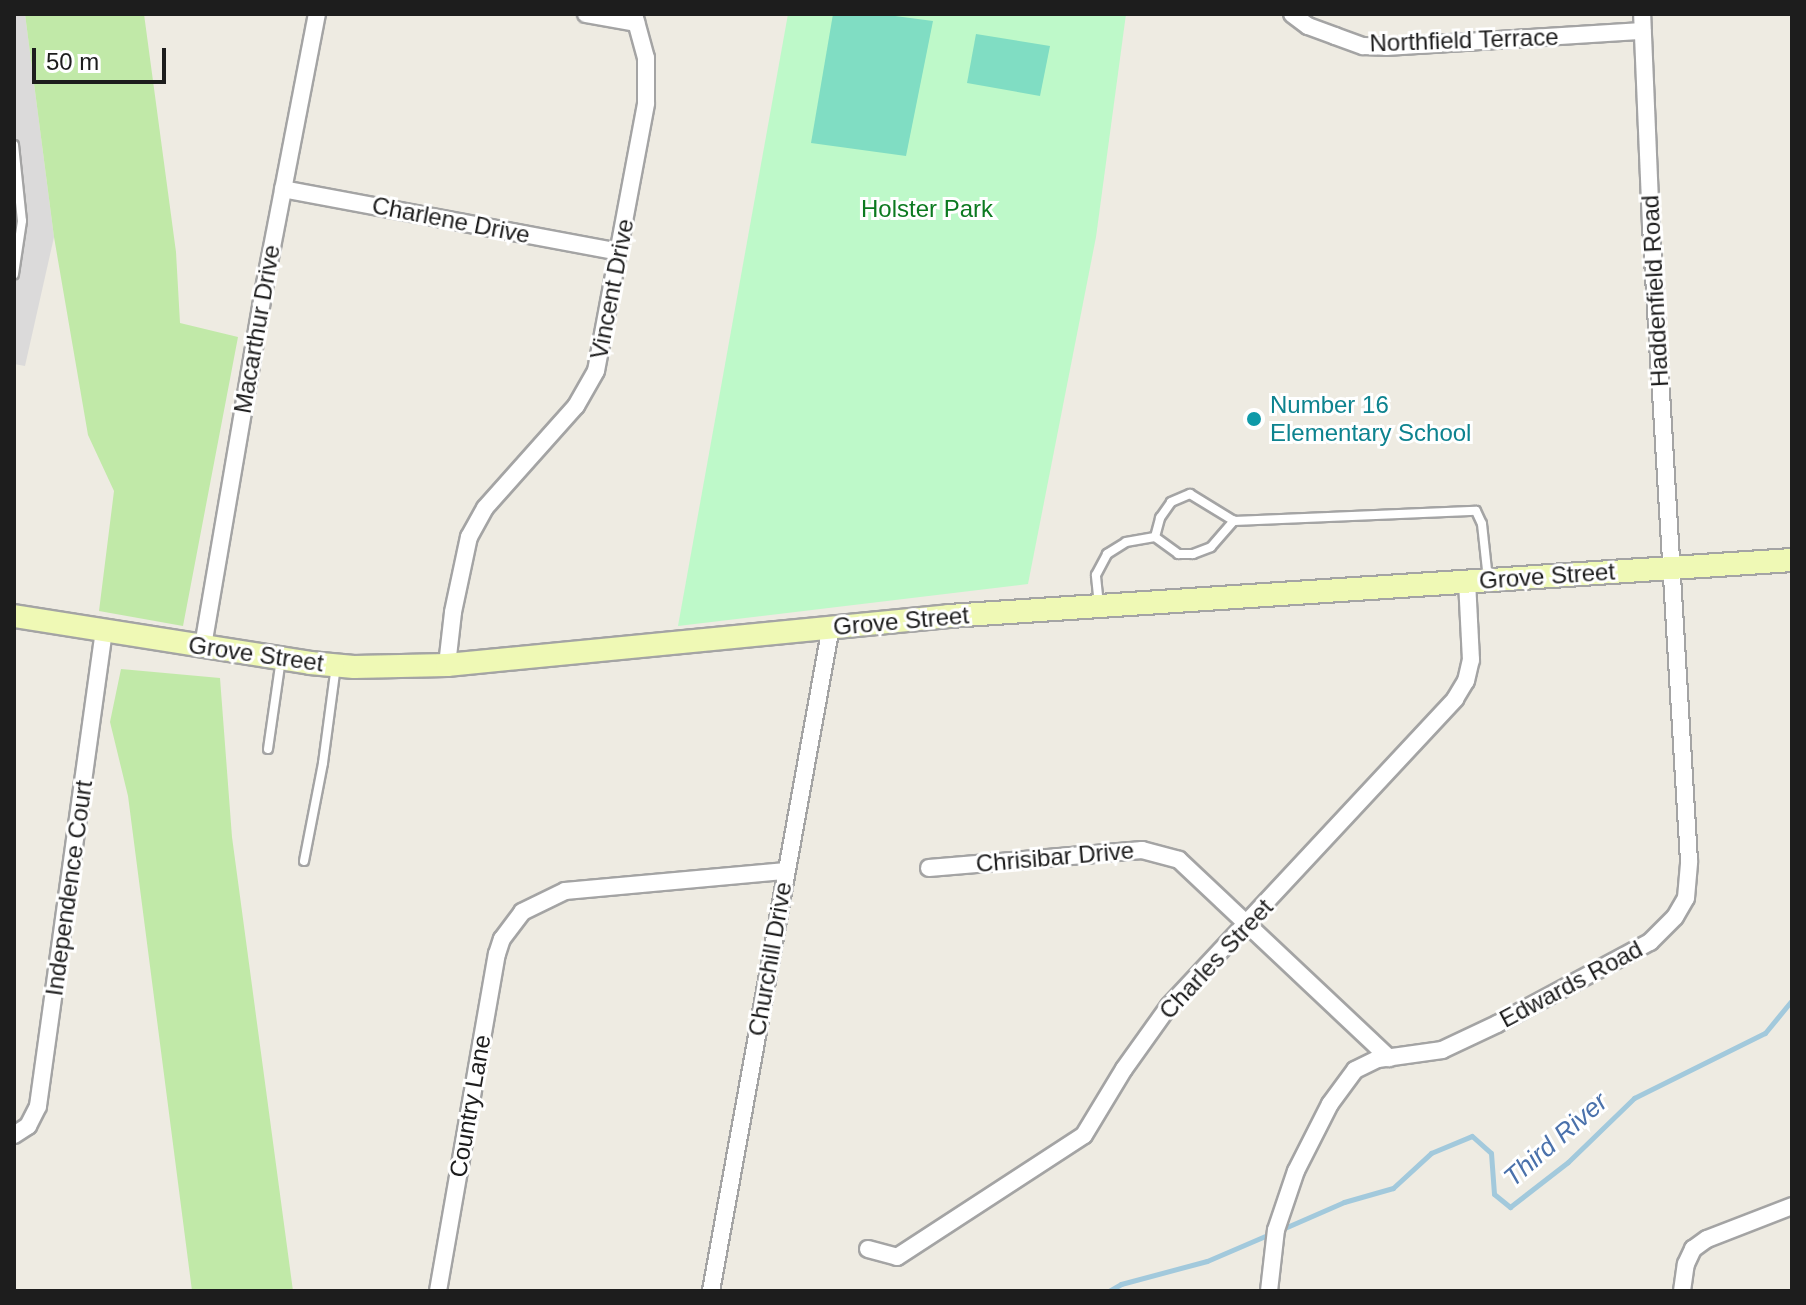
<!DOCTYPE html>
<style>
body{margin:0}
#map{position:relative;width:1806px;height:1305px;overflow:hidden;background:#eeebe2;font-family:Arial,sans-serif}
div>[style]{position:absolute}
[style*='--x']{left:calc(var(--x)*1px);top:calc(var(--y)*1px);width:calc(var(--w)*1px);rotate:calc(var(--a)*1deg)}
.residential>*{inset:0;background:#dbdada}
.grass>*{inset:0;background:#c1e9a8}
.park>*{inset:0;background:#bef9c9}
.pitch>*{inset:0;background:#80ddc3}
.stream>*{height:5px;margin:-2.5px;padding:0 2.5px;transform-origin:2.5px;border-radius:2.5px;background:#a2c9dc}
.roads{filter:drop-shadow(2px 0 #a4a4a4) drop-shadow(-2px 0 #a4a4a4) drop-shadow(0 2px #a4a4a4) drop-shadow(0 -2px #a4a4a4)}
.lane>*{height:8px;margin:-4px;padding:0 4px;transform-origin:4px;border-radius:4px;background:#fff}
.street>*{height:16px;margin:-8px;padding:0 8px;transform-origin:8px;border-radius:8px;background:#fff}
.secondary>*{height:22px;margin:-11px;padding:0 11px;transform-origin:11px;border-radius:11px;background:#eff9b5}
.dots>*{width:22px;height:22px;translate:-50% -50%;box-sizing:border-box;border:4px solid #fff;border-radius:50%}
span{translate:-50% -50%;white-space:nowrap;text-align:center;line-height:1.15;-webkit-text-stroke:6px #fff;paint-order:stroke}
.street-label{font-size:24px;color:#1d1d1d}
.park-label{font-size:24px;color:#0c7a20}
.culture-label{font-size:24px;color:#0d838f}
.left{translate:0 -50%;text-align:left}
.water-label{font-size:26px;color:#4a71ab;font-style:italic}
.frame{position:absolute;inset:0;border:16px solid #1d1d1d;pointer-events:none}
.scale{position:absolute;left:32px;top:48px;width:134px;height:36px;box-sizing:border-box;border:4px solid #1d1d1d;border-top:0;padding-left:10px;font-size:24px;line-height:28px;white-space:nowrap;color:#1d1d1d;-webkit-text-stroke:6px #fff;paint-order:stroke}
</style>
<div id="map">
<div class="residential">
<div style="clip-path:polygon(14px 14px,25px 14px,54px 237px,25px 366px,14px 364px)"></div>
</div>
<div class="grass">
<div style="clip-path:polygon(25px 14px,144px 14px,176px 252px,180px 323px,238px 337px,183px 626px,99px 611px,114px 491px,88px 435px,54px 237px)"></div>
<div style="clip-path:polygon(121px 669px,220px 678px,232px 837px,293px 1291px,192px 1291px,128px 796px,110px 722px)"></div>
</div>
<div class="park">
<div style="clip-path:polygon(788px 14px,1126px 14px,1096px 237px,1028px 584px,678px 626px)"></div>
</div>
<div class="pitch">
<div style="clip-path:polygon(833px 14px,880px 14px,933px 21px,906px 156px,811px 143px)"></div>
<div style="clip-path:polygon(976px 34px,1050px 46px,1040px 96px,967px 83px)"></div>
</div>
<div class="stream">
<div style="--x:1280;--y:1230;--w:70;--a:-23.6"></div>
<div style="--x:1344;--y:1202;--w:51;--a:-15.9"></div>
<div style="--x:1393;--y:1188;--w:52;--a:-42.6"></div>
<div style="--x:1431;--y:1153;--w:44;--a:-22.5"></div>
<div style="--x:1472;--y:1136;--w:25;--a:42"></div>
<div style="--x:1491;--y:1153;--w:41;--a:85.8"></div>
<div style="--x:1494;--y:1194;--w:21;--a:39"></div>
<div style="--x:1510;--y:1207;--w:73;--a:-37.8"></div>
<div style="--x:1568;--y:1162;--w:92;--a:-44.1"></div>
<div style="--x:1634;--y:1098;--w:146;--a:-26.4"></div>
<div style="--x:1765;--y:1033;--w:43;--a:-50.7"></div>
<div style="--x:1109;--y:1291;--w:14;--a:-30"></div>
<div style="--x:1121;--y:1284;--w:89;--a:-15"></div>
<div style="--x:1207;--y:1261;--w:69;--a:-23.2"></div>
</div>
<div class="roads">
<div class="lane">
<div style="--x:14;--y:145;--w:76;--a:84"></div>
<div style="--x:22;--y:221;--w:54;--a:98.6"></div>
<div style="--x:1155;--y:537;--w:20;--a:-75"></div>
<div style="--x:1160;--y:518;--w:19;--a:-55"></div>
<div style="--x:1171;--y:502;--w:21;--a:-23"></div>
<div style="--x:1190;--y:494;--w:52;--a:31.5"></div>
<div style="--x:1099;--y:605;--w:30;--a:-96"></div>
<div style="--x:1096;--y:575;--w:24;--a:-62"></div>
<div style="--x:1107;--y:554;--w:22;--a:-32"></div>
<div style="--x:1126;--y:542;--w:29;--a:-10"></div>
<div style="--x:1155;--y:537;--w:29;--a:36"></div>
<div style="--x:1178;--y:554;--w:15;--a:0"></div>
<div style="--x:1193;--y:554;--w:19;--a:-21"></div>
<div style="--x:1211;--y:547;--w:35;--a:-49"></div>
<div style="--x:1234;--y:521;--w:242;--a:-2.4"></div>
<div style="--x:1476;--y:511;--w:14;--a:65"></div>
<div style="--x:1482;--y:524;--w:55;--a:83.8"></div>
<div style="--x:268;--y:749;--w:91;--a:-81.8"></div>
<div style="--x:304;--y:861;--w:100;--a:-79"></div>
<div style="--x:323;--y:763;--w:98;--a:-82.4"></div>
</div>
<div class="street">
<div style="--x:586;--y:14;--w:51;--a:10.2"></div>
<div style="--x:1292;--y:14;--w:20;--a:37"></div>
<div style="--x:1308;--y:26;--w:29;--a:20"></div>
<div style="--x:1335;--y:36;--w:30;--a:20"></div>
<div style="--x:1363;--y:46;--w:23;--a:2"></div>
<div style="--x:1386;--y:47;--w:257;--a:-3.6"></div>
<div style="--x:283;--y:189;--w:342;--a:10.6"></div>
<div style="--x:203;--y:646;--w:357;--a:-80.3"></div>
<div style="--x:263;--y:294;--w:285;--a:-79.1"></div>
<div style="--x:447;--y:665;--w:53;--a:-83.5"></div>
<div style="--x:453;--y:612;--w:77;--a:-78"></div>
<div style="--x:469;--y:537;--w:33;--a:-61"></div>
<div style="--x:485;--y:508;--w:137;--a:-48.3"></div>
<div style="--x:576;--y:406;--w:40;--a:-60.3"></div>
<div style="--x:596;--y:371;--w:273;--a:-79.4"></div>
<div style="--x:646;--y:103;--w:45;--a:-90"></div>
<div style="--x:646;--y:58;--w:46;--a:-105.3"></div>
<div style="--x:929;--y:868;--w:214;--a:-4.8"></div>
<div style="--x:1142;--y:850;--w:38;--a:15"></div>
<div style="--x:1179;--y:860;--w:289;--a:43.3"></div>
<div style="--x:14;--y:1135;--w:17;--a:-33"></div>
<div style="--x:28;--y:1126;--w:22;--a:-63"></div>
<div style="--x:38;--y:1106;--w:480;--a:-82.1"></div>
<div style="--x:868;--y:1249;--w:30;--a:15"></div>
<div style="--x:897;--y:1257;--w:223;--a:-33.1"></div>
<div style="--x:1084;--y:1135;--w:77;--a:-58.8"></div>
<div style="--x:1124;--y:1069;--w:77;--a:-54.5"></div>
<div style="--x:1169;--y:1006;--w:420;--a:-47"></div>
<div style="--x:1455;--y:699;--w:21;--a:-59"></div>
<div style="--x:1466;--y:681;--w:22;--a:-77"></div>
<div style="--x:1471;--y:660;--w:79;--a:-92.9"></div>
<div style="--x:438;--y:1291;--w:342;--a:-80.1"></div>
<div style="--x:497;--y:954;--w:16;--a:-72"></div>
<div style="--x:502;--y:939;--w:34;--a:-53"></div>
<div style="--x:522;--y:912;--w:48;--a:-26"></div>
<div style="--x:565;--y:891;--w:222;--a:-5.2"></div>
<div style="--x:711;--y:1291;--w:676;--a:-79.77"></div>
<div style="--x:1269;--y:1291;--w:61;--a:-83.5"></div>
<div style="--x:1276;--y:1230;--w:62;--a:-71.3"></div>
<div style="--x:1296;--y:1171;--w:75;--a:-63.1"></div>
<div style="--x:1330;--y:1104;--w:42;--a:-53.7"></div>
<div style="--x:1355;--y:1070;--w:25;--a:-26"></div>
<div style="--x:1378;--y:1059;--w:65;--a:-8"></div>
<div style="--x:1442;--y:1050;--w:61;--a:-25.3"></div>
<div style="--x:1497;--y:1024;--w:174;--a:-28.2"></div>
<div style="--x:1650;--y:942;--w:35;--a:-45"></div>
<div style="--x:1675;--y:917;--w:22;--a:-60"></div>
<div style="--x:1686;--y:898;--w:37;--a:-85"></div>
<div style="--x:1689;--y:861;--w:636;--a:-93.42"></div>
<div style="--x:1651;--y:226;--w:212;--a:-92.4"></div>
<div style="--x:1682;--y:1291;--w:27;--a:-82"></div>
<div style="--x:1686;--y:1264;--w:17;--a:-65"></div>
<div style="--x:1693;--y:1249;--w:17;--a:-36"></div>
<div style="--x:1707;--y:1239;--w:91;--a:-21.2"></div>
</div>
<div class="secondary">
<div style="--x:14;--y:616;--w:300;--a:9"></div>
<div style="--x:310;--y:663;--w:44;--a:5.2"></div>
<div style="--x:354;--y:667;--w:93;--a:-1.2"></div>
<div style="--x:447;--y:665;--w:504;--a:-5.57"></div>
<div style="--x:949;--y:616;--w:845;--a:-3.8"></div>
</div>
</div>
<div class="dots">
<div style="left:1254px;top:419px;background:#0f9aa8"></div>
</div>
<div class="street-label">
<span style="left:1464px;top:40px;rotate:-2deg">Northfield Terrace</span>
<span style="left:451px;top:220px;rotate:11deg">Charlene Drive</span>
<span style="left:612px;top:289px;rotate:-79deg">Vincent Drive</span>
<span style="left:1655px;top:291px;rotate:-93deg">Haddenfield Road</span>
<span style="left:257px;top:329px;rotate:-80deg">Macarthur Drive</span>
<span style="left:1547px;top:576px;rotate:-4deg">Grove Street</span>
<span style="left:901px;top:621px;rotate:-5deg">Grove Street</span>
<span style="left:256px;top:654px;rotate:8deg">Grove Street</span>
<span style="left:1055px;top:857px;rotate:-5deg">Chrisibar Drive</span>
<span style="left:69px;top:888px;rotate:-82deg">Independence Court</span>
<span style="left:770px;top:959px;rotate:-80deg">Churchill Drive</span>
<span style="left:1216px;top:959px;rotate:-47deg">Charles Street</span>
<span style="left:1571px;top:984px;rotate:-28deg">Edwards Road</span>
<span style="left:470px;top:1106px;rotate:-80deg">Country Lane</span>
</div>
<div class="park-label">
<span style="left:927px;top:209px">Holster Park</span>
</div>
<div class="culture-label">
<span class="left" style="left:1270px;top:419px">Number 16<br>Elementary School</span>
</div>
<div class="water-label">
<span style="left:1556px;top:1140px;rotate:-41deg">Third River</span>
</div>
<div class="frame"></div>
<div class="scale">50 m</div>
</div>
